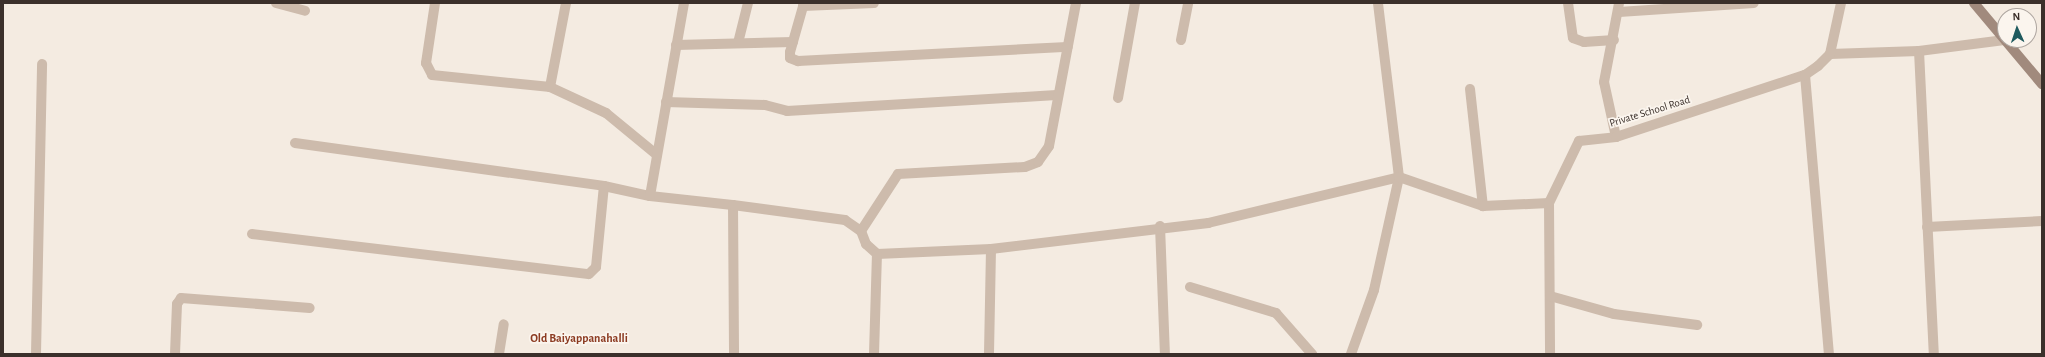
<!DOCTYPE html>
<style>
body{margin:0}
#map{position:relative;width:2045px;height:357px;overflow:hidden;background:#f4ebe1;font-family:"Alegreya Sans",sans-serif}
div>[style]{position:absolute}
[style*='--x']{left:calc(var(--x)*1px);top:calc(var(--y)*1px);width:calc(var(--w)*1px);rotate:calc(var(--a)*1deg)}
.lane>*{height:10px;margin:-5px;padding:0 5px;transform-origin:5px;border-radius:5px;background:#cdbbac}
.street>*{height:10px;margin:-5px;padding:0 5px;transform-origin:5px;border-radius:5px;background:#cdbbac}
.secondary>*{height:10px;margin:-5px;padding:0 5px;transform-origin:5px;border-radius:5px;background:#a18a7d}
span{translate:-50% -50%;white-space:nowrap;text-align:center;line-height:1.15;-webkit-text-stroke:3.5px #fbf5ee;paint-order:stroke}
.street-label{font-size:11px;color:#3b302b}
.neighbourhood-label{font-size:12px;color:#8c3b22;font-weight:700}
.frame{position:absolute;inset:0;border:4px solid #3b302b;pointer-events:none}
.north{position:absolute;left:1997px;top:8px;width:40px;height:40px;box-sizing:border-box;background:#fbf5ee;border:1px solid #aea6a0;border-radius:50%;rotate:357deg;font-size:11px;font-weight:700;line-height:16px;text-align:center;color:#3b302b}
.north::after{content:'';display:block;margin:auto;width:14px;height:18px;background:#1f5a5e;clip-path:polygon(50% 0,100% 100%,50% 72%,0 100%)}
</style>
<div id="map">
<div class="lane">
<div style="--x:276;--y:3;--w:30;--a:15"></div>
</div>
<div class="street">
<div style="--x:435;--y:3;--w:61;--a:98.5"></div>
<div style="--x:426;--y:63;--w:13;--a:63"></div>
<div style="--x:432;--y:75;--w:119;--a:5.8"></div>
<div style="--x:550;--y:87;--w:62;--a:24.9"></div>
<div style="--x:606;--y:113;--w:66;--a:39.5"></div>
<div style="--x:804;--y:3;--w:51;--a:105.9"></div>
<div style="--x:790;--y:52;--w:6;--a:90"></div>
<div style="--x:790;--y:58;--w:9;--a:21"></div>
<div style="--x:798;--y:61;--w:270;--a:-3"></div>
<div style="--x:1568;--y:3;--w:35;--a:82"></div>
<div style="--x:1573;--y:38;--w:12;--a:20"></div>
<div style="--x:1584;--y:42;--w:30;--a:-4"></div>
<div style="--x:803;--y:6;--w:71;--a:-2.4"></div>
<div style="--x:1619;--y:12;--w:135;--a:-3.8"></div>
<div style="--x:1181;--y:40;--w:38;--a:-79"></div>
<div style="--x:738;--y:43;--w:41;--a:-76"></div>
<div style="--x:676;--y:45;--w:117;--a:-1.5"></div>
<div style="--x:1919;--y:51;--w:86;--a:-7.4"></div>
<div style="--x:1830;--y:54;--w:89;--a:-1.9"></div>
<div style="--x:1919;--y:51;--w:303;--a:87.2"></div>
<div style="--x:1805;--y:75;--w:280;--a:85.1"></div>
<div style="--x:550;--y:87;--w:86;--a:-79.2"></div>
<div style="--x:1470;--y:89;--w:118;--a:83.7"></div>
<div style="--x:1118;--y:98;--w:97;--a:-79.9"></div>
<div style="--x:666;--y:102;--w:99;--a:1.7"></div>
<div style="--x:765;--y:105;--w:23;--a:15"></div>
<div style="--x:787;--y:111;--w:270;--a:-3.4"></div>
<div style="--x:1616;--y:137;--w:56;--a:-102.3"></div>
<div style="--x:1604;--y:82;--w:80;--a:-79.2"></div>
<div style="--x:295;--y:143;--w:312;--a:7.9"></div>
<div style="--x:604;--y:186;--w:47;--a:12.3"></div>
<div style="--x:650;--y:196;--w:83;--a:6.2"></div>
<div style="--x:733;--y:205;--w:149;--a:89.6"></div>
<div style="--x:650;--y:196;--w:196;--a:-80"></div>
<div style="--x:1549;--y:203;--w:151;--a:89.6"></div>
<div style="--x:733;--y:205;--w:113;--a:7.6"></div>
<div style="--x:845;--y:220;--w:19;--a:35"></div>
<div style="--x:861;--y:231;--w:14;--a:69"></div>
<div style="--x:866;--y:244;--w:15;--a:42"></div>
<div style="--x:877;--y:254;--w:114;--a:-2.5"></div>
<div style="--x:991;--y:249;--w:105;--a:91.1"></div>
<div style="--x:1160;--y:226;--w:128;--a:87.8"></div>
<div style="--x:1927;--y:227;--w:115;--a:-3"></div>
<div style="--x:861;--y:231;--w:68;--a:-57"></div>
<div style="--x:898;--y:174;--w:127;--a:-3.2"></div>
<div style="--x:1025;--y:167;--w:14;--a:-21"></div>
<div style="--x:1038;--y:162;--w:19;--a:-55"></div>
<div style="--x:1049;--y:146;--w:146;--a:-79.3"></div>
<div style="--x:252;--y:234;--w:339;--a:6.8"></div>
<div style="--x:589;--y:274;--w:10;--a:-45"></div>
<div style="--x:596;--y:267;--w:81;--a:-84.4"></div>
<div style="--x:991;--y:249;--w:219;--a:-6.8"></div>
<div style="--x:1208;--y:223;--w:196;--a:-13.5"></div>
<div style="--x:1399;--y:177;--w:175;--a:-96.9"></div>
<div style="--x:1190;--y:287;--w:90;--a:16.8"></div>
<div style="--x:1276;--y:313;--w:55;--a:48.7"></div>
<div style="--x:1550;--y:296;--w:66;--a:15.7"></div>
<div style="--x:1614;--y:314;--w:84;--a:7.5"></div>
<div style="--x:36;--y:354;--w:290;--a:-88.8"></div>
<div style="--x:175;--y:354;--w:50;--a:-87.7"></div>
<div style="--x:177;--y:304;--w:7;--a:-56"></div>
<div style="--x:181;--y:298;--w:129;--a:4.4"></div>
<div style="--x:499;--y:354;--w:30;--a:-81"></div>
<div style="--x:874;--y:354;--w:100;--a:-88.3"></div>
<div style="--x:1351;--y:354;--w:68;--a:-70.2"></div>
<div style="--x:1374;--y:290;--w:116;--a:-77.5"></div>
<div style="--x:1399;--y:177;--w:89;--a:19"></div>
<div style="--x:1483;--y:206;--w:66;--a:-2.6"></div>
<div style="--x:1549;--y:203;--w:69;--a:-64.2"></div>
<div style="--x:1579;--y:141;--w:37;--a:-6"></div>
<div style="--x:1616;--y:137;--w:199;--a:-18.2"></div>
<div style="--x:1805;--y:75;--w:16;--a:-35"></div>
<div style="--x:1818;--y:66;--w:17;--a:-45"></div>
<div style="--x:1830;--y:54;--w:52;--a:-77.8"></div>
</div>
<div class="secondary">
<div style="--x:1974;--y:3;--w:106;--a:50"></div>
</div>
<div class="street-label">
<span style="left:1650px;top:112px;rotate:-17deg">Private School Road</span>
</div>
<div class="neighbourhood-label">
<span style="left:579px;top:339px">Old Baiyappanahalli</span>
</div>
<div class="frame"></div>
<div class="north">N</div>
</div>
